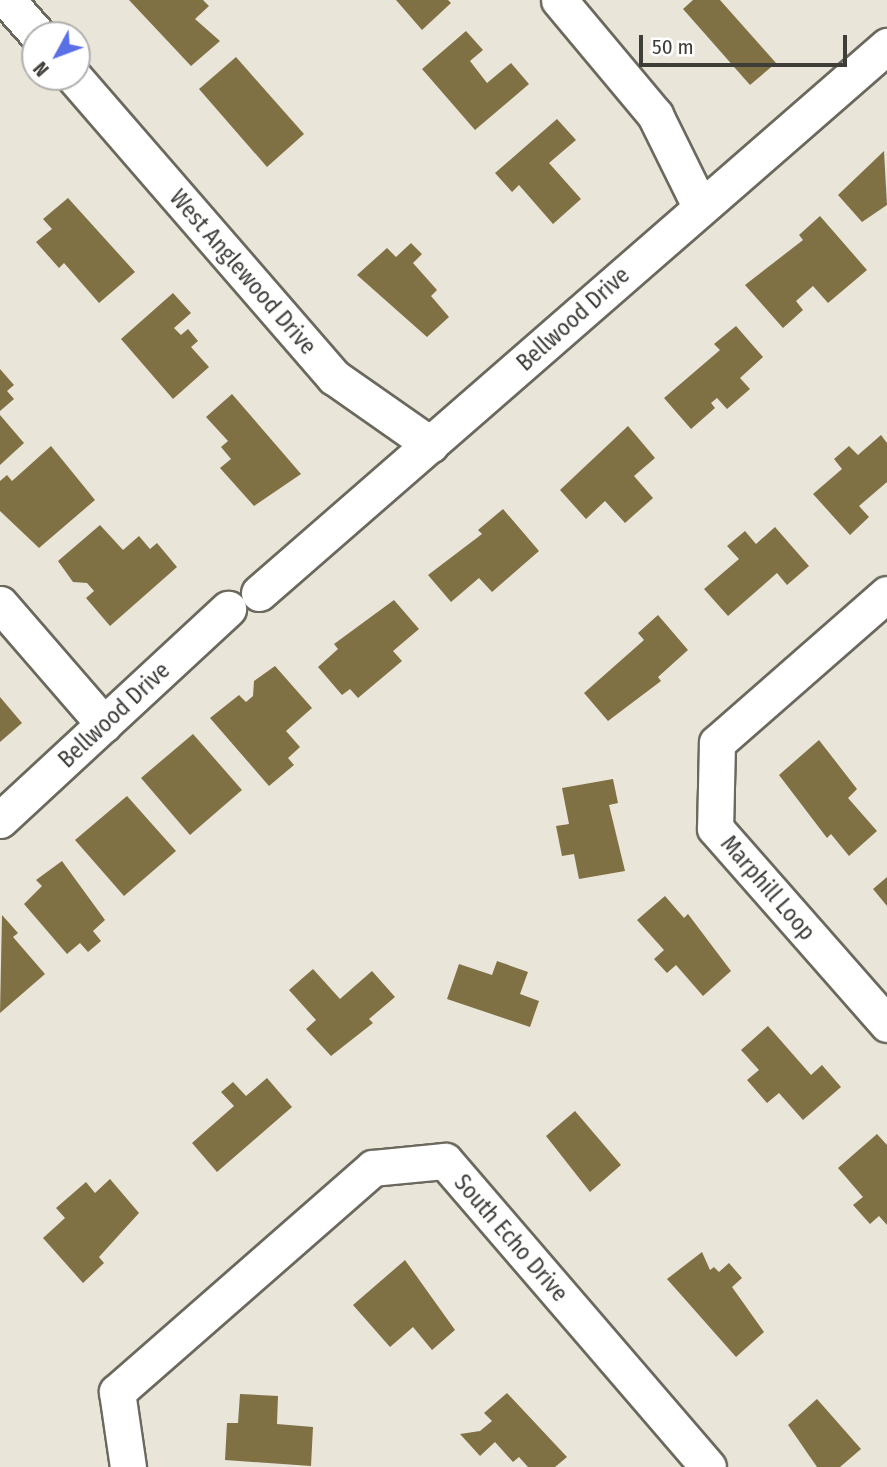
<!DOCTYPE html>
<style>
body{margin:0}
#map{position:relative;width:887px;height:1467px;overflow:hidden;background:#e9e5d9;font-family:"Fira Sans Condensed",sans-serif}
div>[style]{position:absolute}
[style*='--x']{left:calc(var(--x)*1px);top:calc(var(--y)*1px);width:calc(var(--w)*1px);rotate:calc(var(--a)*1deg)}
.building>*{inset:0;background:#807145}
.roads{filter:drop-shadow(2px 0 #6b685d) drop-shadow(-2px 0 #6b685d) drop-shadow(0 2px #6b685d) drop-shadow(0 -2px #6b685d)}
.minor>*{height:35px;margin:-17.5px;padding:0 17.5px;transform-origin:17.5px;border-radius:17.5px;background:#fff}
span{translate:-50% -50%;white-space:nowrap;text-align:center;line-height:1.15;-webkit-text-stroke:7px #fff;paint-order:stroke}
.street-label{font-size:23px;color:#3e3d38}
.north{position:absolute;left:21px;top:21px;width:70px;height:70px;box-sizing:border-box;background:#fff;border:2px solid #b2b1af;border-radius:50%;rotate:229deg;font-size:19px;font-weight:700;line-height:28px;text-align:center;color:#3e3d38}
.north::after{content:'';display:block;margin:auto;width:24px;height:32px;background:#5a70e7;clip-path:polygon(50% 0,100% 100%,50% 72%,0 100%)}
.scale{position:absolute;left:639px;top:35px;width:208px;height:32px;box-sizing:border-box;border:4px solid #3e3d38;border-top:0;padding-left:9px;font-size:21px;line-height:24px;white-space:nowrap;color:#3e3d38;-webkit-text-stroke:5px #fff;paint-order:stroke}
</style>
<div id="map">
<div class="building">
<div style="clip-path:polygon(129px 0,203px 0,209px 6px,195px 19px,220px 41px,191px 66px)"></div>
<div style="clip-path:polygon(396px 0,448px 0,451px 3px,422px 30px)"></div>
<div style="clip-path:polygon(693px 0,720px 0,776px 63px,750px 85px,683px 9px)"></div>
<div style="clip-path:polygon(466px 31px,483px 50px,470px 61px,487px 83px,511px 63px,529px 84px,475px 130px,422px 69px)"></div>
<div style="clip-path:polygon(236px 57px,304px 134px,267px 167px,199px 89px)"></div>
<div style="clip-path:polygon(557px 119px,576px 140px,549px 163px,581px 199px,553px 224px,519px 185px,512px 192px,495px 173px)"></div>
<div style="clip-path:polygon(884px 151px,887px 205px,862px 222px,838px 195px)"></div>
<div style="clip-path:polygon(68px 198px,135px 272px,99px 303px,64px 263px,59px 268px,36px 242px,52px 229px,43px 219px)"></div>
<div style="clip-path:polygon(820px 216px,867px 270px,828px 303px,813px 286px,796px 301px,803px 310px,783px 328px,745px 285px,803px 240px,799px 235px)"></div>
<div style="clip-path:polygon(411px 243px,422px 254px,413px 263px,437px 290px,431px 296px,449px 317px,427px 337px,357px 275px,387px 248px,396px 257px)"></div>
<div style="clip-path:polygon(173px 293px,191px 313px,174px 328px,181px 335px,188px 329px,198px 341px,191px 347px,209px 367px,173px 399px,121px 339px)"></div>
<div style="clip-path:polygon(736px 326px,763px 357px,740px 378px,750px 389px,727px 409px,717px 398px,711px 403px,715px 408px,691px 429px,664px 398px,720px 350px,714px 344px)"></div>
<div style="clip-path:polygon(0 369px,14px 385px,7px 391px,14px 399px,0 411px)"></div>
<div style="clip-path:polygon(232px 394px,301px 474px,254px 506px,220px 468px,231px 459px,221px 447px,228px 441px,206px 417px)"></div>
<div style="clip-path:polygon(0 415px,24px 443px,0 465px)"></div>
<div style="clip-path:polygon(628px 426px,655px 458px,634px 476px,653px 498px,625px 523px,605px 501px,586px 519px,560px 490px)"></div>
<div style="clip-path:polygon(881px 435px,887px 443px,887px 482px,859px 506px,869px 517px,850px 535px,813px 494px,842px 469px,834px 459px,849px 446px,858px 455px)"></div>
<div style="clip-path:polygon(51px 446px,95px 500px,39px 548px,0 511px,0 481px,7px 475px,12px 481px)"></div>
<div style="clip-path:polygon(503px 509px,539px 551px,492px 592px,479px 578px,451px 602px,428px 575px,482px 534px,478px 530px)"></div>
<div style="clip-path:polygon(100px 525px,123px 550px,139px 536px,150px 549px,157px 543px,177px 567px,110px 626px,86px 598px,94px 591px,87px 583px,73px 582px,58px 561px)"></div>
<div style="clip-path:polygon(775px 527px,809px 566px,787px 585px,777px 573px,728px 616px,704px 589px,739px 559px,727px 546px,745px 531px,756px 544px)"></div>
<div style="clip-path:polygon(394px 600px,419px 629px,393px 651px,402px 661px,358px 698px,350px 689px,342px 695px,318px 667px,338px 649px,334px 644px)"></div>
<div style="clip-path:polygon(658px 615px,688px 650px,658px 677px,661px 681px,608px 721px,584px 693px,644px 640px,638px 633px)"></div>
<div style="clip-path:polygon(275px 666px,312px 708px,286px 731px,300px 747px,288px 758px,294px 765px,269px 786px,210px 718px,239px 695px,246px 702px,253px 696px,254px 681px)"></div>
<div style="clip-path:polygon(0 697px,22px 723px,0 742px)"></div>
<div style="clip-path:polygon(193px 734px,242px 790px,190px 835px,141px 778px)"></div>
<div style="clip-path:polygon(819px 740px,857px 789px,848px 798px,877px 831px,849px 856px,831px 834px,827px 838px,779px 775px)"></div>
<div style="clip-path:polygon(613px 779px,618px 803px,609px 805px,625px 871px,579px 879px,574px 854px,562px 856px,556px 826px,569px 824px,562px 788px)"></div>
<div style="clip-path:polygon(127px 796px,176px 851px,124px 896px,75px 840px)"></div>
<div style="clip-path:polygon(62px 861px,105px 920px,93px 931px,101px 941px,88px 952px,80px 943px,67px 954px,24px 904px,42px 886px,36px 880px)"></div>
<div style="clip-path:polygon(887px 877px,887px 906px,873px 889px)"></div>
<div style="clip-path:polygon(665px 896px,684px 918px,688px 914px,731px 971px,703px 996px,676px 965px,667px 973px,654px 959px,664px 950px,637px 920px)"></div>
<div style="clip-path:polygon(2px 915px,18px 933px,13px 937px,45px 974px,0 1013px)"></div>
<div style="clip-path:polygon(497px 961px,528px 972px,520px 994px,539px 1001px,530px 1027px,447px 999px,459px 964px,492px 975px)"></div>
<div style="clip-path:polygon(313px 969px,340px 999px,372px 971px,395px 997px,369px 1019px,373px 1023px,331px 1056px,306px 1029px,316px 1020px,289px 990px)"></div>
<div style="clip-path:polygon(768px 1026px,811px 1075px,822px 1065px,841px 1087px,803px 1120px,779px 1093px,767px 1103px,747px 1080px,759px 1070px,741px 1050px)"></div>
<div style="clip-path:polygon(267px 1078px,292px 1107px,217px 1172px,192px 1143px,234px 1106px,221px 1092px,233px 1082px,246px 1096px)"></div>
<div style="clip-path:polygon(575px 1111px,621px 1165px,590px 1192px,546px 1136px)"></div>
<div style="clip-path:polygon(877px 1134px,887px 1145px,887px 1225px,879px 1216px,870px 1224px,853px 1205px,863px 1197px,838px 1168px)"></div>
<div style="clip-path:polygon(110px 1179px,139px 1213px,99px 1257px,104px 1263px,83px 1283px,43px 1238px,65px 1218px,56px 1208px,86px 1182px,95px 1193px)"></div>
<div style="clip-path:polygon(702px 1252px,710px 1270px,714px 1267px,719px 1272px,729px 1263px,742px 1278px,732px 1287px,764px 1332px,736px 1357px,667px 1279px)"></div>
<div style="clip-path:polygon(405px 1260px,455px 1330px,432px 1350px,413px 1327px,390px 1347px,353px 1305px)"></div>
<div style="clip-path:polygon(507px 1393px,567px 1457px,555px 1467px,528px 1467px,519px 1457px,513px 1462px,495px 1442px,480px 1456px,460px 1434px,480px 1431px,492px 1421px,484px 1413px)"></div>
<div style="clip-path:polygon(240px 1394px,278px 1396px,277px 1424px,313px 1427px,311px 1466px,225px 1460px,227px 1423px,238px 1423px)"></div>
<div style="clip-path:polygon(817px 1399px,861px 1449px,840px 1467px,817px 1467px,788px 1425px)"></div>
</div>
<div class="roads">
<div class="minor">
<div style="--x:7;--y:0;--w:47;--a:48.5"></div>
<div style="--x:559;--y:0;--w:150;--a:50.1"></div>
<div style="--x:655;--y:115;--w:102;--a:63.7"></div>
<div style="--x:74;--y:77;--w:397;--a:49.1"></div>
<div style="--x:334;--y:377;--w:118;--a:35"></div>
<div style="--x:259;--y:593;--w:833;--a:-41.06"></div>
<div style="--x:887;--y:594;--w:226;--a:138.8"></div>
<div style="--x:717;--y:743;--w:85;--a:91.3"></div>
<div style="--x:715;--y:828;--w:261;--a:48.7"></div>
<div style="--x:0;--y:604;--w:159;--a:49.1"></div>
<div style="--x:0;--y:820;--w:311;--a:-42.8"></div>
<div style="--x:128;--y:1467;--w:76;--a:-98.3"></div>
<div style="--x:117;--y:1392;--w:340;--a:-41.2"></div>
<div style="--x:373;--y:1168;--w:72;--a:-5.6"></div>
<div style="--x:445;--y:1161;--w:403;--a:49.3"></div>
</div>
</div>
<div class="street-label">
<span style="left:243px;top:272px;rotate:49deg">West Anglewood Drive</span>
<span style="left:573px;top:319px;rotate:-42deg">Bellwood Drive</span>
<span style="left:114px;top:715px;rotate:-43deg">Bellwood Drive</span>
<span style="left:768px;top:888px;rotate:49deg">Marphill Loop</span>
<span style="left:511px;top:1238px;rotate:49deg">South Echo Drive</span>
</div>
<div class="north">N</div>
<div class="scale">50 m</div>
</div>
